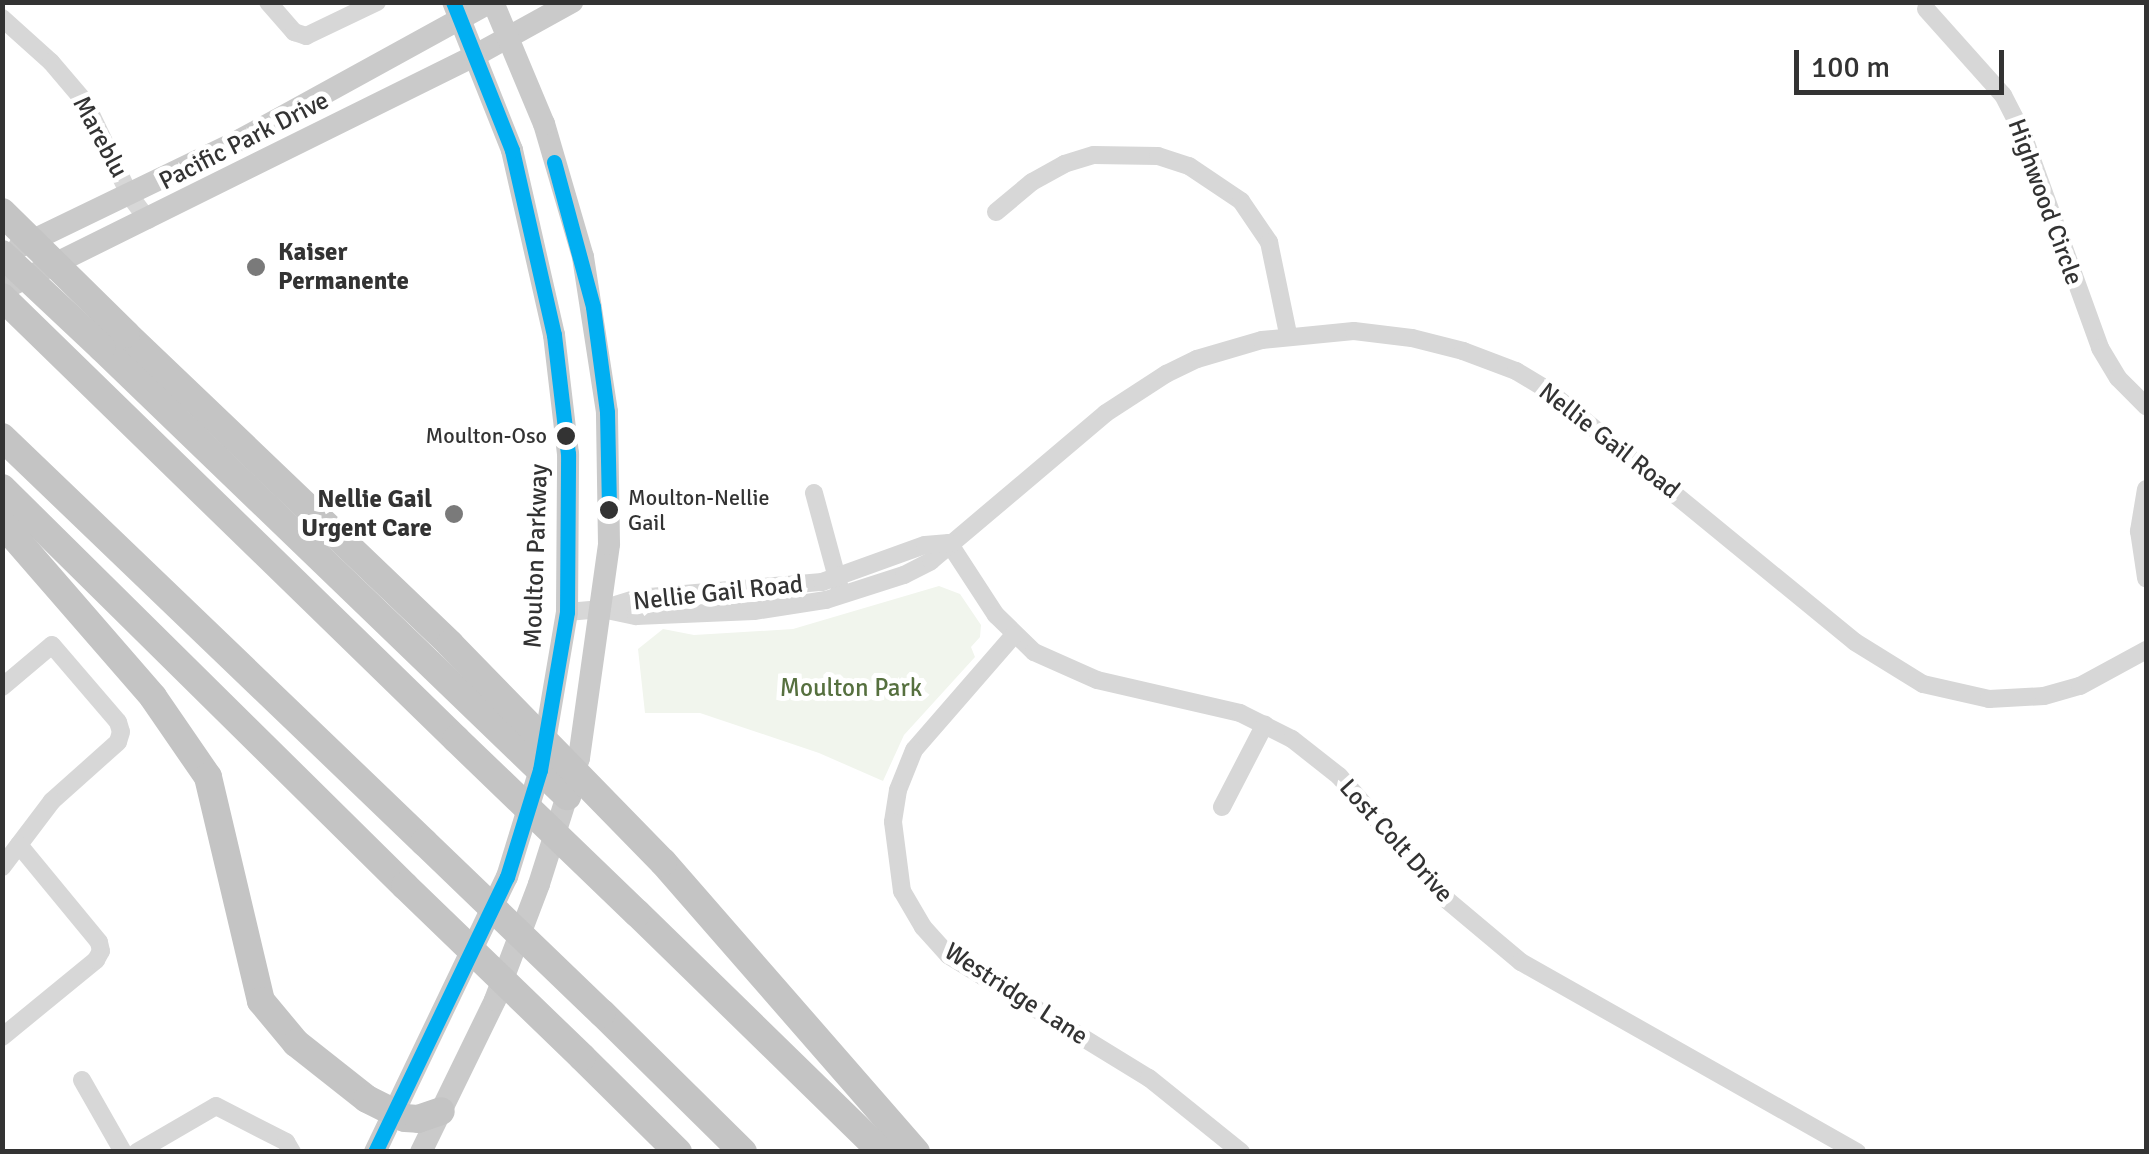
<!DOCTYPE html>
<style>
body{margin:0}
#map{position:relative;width:2149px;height:1154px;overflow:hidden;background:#fff;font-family:Signika,sans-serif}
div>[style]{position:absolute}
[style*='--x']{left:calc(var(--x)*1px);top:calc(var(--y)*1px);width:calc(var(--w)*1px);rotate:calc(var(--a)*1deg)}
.green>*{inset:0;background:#f1f5ed}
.minor>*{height:18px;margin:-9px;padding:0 9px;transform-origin:9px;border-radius:9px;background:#d7d7d7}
.major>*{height:22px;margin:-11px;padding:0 11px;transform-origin:11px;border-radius:11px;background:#cacaca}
.highway>*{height:28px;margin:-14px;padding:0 14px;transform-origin:14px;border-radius:14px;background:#c4c4c4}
.highway-bridge>*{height:28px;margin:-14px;padding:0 14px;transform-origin:14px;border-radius:14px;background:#c4c4c4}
.bus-1>*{height:15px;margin:-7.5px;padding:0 7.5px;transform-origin:7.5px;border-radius:7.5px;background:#00aff2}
.dots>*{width:28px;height:28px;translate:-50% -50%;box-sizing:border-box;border:5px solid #fff;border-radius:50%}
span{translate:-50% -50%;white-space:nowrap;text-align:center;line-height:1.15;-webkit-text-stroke:10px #fff;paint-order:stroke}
.bus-label{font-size:22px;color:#333}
.right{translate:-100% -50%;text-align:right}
.left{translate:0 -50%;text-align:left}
.street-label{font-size:25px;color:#333}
.poi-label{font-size:25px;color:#333;font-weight:700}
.park-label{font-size:25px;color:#56703f}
.frame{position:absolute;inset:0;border:5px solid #333;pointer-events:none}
.scale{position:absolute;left:1794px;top:50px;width:210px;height:45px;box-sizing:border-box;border:5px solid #333;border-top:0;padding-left:12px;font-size:30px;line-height:35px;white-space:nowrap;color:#333;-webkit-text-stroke:8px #fff;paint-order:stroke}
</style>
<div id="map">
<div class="green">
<div style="clip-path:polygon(939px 586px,960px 594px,981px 625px,980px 637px,971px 647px,975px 657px,904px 735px,883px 781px,819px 753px,700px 713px,645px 713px,638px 649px,663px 629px,694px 635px,793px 629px)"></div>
</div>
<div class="minor">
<div style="--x:268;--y:2;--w:40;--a:49"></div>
<div style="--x:294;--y:32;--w:13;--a:18"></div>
<div style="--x:306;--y:36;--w:79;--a:-25.6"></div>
<div style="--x:1926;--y:9;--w:115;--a:48.2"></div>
<div style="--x:2003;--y:95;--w:42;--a:62.8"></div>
<div style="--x:2022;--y:132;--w:230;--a:70.1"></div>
<div style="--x:2100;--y:348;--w:35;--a:59"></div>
<div style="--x:2118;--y:378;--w:40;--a:45"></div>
<div style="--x:2;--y:18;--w:66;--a:41.9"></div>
<div style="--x:51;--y:62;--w:52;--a:49.6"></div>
<div style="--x:85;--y:102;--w:104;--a:64.4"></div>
<div style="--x:130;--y:196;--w:30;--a:53"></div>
<div style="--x:996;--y:212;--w:47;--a:-39.8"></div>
<div style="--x:1032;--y:182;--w:37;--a:-29"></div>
<div style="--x:1064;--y:164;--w:31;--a:-17"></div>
<div style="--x:1094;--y:155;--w:64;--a:0.9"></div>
<div style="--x:1158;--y:156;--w:33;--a:18"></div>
<div style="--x:1189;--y:166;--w:63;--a:33.9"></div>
<div style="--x:1241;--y:201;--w:50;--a:55.7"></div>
<div style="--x:1269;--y:242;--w:94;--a:78.3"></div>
<div style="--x:2146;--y:489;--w:43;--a:99.5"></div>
<div style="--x:2139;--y:531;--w:48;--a:81.5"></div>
<div style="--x:814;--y:493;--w:99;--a:74.8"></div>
<div style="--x:949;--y:543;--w:86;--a:56.9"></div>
<div style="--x:996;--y:615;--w:53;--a:44.2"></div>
<div style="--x:1034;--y:652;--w:69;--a:24"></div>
<div style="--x:1097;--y:680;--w:147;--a:13"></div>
<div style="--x:1240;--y:713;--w:58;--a:26.6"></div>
<div style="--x:1292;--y:739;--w:60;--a:38.2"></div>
<div style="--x:1339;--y:776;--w:164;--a:48.9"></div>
<div style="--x:1447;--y:900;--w:97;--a:40"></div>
<div style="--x:1521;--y:962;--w:386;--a:29.5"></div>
<div style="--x:602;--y:609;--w:35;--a:12"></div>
<div style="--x:636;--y:616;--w:118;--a:-2.4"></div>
<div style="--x:754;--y:611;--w:73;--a:-8.7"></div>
<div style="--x:826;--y:600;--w:82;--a:-17.8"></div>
<div style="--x:904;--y:575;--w:30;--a:-27"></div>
<div style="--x:931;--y:561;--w:229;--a:-40.2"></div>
<div style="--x:1106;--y:413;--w:72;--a:-33"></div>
<div style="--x:1166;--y:374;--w:34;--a:-26"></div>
<div style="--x:1197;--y:359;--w:68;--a:-16.3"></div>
<div style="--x:1262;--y:340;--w:92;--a:-5.6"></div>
<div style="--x:1354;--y:331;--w:58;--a:6.9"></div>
<div style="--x:1412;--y:338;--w:53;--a:14.3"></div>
<div style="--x:1463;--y:351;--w:57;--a:20.7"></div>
<div style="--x:1516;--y:371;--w:35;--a:31"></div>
<div style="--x:1546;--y:389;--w:399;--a:39.3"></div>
<div style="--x:1855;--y:642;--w:80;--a:31.7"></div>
<div style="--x:1923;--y:684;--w:68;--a:12.8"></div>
<div style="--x:1989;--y:699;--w:55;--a:-3.1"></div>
<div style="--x:2044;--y:696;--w:37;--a:-16"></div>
<div style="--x:2080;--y:686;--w:75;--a:-28.6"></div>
<div style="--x:567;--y:612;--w:35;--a:-5"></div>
<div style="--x:602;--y:609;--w:38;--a:-17"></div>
<div style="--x:638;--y:598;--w:185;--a:-5"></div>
<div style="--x:822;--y:582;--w:109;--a:-19.8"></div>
<div style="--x:925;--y:545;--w:24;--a:-5"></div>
<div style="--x:1014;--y:635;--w:152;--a:131"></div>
<div style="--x:914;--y:750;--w:43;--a:111.8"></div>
<div style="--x:898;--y:790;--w:32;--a:99"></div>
<div style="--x:893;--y:822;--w:70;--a:82.6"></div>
<div style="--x:902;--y:891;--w:42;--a:59.7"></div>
<div style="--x:923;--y:927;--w:38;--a:48"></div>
<div style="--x:948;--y:955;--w:236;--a:31.5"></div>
<div style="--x:1149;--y:1078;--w:118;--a:38.8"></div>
<div style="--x:2;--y:687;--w:65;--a:-40"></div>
<div style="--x:52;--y:645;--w:101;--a:49.4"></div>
<div style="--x:118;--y:722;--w:10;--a:73"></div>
<div style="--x:121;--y:732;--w:10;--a:107"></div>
<div style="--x:118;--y:742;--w:89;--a:138.2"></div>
<div style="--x:52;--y:801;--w:83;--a:127.1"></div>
<div style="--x:1222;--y:807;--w:93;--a:-62.6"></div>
<div style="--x:2;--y:1037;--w:122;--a:-39.3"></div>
<div style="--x:96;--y:960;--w:10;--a:-61"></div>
<div style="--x:101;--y:951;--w:9;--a:-103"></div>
<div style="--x:99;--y:942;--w:126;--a:-129.5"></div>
<div style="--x:82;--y:1080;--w:83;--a:60.3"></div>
<div style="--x:137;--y:1152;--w:91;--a:-30.2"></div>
<div style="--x:216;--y:1106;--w:79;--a:27.2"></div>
<div style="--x:286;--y:1142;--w:12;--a:59"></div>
</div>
<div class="major">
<div style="--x:19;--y:247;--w:246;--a:-25.8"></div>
<div style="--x:240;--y:140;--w:286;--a:-28.8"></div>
<div style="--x:2;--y:290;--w:529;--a:-26.37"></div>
<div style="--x:476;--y:55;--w:110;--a:-28.9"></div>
<div style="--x:375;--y:1152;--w:305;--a:-64.4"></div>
<div style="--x:507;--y:877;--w:112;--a:-72.9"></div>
<div style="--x:540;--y:770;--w:160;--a:-80.3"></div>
<div style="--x:567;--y:612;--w:158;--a:-89.6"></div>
<div style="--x:568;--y:454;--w:120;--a:-96.7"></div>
<div style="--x:554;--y:335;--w:190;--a:-102.8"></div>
<div style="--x:512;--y:150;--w:159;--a:-111.7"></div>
<div style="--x:421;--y:1152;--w:169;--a:-64"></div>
<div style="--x:495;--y:1000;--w:124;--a:-69.2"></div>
<div style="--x:539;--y:884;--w:132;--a:-72.4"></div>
<div style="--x:579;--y:758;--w:216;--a:-82"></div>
<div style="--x:609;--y:544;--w:132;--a:-90.9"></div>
<div style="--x:607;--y:412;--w:157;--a:-98.8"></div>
<div style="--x:583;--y:257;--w:139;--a:-106.3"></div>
<div style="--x:544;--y:124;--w:132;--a:-112.7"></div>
</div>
<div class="highway">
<div style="--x:2;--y:297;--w:634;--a:44.23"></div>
<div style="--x:126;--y:334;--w:448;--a:43.7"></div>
<div style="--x:102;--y:348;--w:646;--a:43.93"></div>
<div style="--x:2;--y:437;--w:585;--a:43.82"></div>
<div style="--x:2;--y:488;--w:566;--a:44.64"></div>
<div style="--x:2;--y:523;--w:230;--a:49"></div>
<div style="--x:153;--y:697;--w:97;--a:55.5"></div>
<div style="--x:208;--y:777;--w:230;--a:76.7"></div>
<div style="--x:261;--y:1001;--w:55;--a:50.2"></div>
<div style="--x:296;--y:1043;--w:90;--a:38.3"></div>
<div style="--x:367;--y:1099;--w:42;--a:26.6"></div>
<div style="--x:405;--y:1118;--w:13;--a:4"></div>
<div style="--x:418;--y:1119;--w:24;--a:-19"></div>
<div style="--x:663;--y:862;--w:385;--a:48.9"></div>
<div style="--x:637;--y:913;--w:342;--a:44.3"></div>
<div style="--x:602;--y:1013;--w:198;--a:44.6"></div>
<div style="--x:582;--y:1057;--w:135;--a:44.7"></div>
</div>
<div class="highway-bridge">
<div style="--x:2;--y:212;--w:174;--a:44.5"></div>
<div style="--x:2;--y:254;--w:137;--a:43.2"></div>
<div style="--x:450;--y:644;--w:305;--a:45.7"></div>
<div style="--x:456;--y:739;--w:251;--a:43.9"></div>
<div style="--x:424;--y:842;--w:247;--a:43.9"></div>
<div style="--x:405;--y:886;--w:246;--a:44"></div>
</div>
<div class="bus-1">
<div style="--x:554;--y:162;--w:150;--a:74.9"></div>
<div style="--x:593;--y:307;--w:106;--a:82.4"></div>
<div style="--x:607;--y:412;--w:98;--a:88.8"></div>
<div style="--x:375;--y:1152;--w:305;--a:-64.4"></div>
<div style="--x:507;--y:877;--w:112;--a:-72.9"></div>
<div style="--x:540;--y:770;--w:160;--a:-80.3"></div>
<div style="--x:567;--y:612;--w:158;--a:-89.6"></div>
<div style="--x:568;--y:454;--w:120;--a:-96.7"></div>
<div style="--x:554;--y:335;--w:190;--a:-102.8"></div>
<div style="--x:512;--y:150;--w:159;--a:-111.7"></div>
</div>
<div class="dots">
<div style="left:256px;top:267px;background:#7a7a7a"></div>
<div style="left:566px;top:436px;background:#333"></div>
<div style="left:609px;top:510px;background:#333"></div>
<div style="left:454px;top:514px;background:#7a7a7a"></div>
</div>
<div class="bus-label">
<span class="right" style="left:547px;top:436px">Moulton-Oso</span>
<span class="left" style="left:628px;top:510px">Moulton-Nellie<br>Gail</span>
</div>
<div class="street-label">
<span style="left:100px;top:137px;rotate:62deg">Mareblu</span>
<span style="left:244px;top:141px;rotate:-27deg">Pacific Park Drive</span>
<span style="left:2045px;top:202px;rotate:70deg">Highwood Circle</span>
<span style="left:1609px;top:441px;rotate:38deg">Nellie Gail Road</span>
<span style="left:536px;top:556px;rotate:-88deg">Moulton Parkway</span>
<span style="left:718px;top:593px;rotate:-6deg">Nellie Gail Road</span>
<span style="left:1396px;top:841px;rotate:48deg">Lost Colt Drive</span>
<span style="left:1016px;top:994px;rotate:33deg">Westridge Lane</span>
</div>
<div class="poi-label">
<span class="left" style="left:278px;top:267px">Kaiser<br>Permanente</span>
<span class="right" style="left:432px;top:514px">Nellie Gail<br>Urgent Care</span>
</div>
<div class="park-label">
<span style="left:851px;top:688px">Moulton Park</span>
</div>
<div class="frame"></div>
<div class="scale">100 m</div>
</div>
